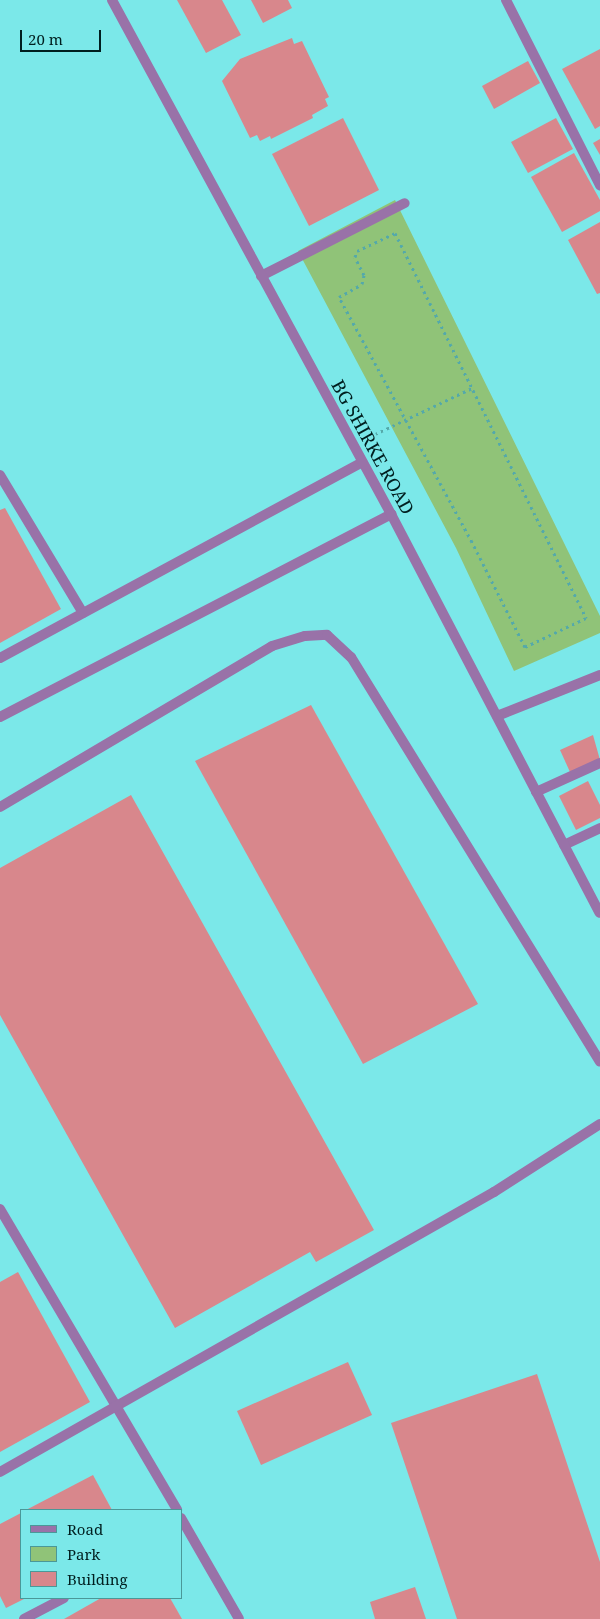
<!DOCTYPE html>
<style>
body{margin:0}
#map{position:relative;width:600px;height:1619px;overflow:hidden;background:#7be8e9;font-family:"Noto Serif",serif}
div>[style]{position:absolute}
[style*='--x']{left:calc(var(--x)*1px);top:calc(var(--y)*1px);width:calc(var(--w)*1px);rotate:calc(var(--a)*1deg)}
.green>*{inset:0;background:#90c378}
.building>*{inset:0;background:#d8878c}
.path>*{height:3px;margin-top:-1.5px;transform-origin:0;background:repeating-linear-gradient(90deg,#54a9aa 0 2.5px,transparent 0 6.5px)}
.service>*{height:10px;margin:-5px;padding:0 5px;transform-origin:5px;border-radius:5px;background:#9972a8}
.minor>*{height:10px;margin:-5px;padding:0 5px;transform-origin:5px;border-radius:5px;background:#9972a8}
.tertiary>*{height:10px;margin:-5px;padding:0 5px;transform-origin:5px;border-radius:5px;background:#9972a8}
span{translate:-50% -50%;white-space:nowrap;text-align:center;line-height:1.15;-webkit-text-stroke:5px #7be8e9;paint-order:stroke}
.street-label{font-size:18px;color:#001f1f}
.legend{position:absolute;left:20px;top:1509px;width:162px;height:90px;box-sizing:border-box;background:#7be8e9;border:1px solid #4a9898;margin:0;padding:6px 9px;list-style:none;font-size:15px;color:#001f1f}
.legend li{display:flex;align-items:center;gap:10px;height:25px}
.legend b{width:25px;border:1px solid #4a9898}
.scale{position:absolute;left:20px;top:30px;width:81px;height:22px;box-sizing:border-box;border:2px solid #001f1f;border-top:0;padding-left:6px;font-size:15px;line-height:18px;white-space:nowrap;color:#001f1f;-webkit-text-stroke:4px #7be8e9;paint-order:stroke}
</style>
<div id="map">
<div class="green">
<div style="clip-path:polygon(395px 200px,600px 616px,600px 633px,514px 671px,456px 548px,298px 251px)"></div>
</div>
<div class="building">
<div style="clip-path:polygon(177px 0,222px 0,241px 35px,206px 53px)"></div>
<div style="clip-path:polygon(251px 0,288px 0,292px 8px,263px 23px)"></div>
<div style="clip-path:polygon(292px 38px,294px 44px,302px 41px,329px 97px,325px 99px,328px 106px,312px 115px,313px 118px,271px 139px,270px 136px,260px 141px,257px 135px,250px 138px,222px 81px,240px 59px)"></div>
<div style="clip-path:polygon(600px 49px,600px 126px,595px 129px,562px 69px)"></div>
<div style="clip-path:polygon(528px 61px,540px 83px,494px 109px,482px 86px)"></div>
<div style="clip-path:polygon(343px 118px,379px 190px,309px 226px,272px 154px)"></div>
<div style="clip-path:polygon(556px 118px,573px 149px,528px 173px,511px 142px)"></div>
<div style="clip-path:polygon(600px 139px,600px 155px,593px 143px)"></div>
<div style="clip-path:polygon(574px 153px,600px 200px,600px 211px,562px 232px,531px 177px)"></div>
<div style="clip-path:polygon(600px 222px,600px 293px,597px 294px,568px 240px)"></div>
<div style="clip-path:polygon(5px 508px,61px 609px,0 643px,0 510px)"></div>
<div style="clip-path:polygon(311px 705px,478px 1004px,363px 1064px,195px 761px)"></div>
<div style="clip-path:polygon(593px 735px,600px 760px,570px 772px,560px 750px)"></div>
<div style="clip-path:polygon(588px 781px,600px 805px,600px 818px,576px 830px,559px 796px)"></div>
<div style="clip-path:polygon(131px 795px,374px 1230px,316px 1262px,310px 1252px,175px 1328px,0 1015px,0 868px)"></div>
<div style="clip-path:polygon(18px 1272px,90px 1402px,0 1452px,0 1282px)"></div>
<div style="clip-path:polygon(348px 1362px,372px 1415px,261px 1465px,237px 1411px)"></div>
<div style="clip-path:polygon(537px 1374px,600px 1562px,600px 1619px,457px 1619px,391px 1423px)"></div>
<div style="clip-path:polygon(93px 1475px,112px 1510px,26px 1510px)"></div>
<div style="clip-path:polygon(21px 1513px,21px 1598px,26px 1598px,6px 1608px,0 1596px,0 1524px)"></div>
<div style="clip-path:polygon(415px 1587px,426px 1619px,375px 1619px,370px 1602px)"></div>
<div style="clip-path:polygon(101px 1598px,170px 1598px,182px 1619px,64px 1619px)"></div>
</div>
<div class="path">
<div style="--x:395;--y:233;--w:430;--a:63.6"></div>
<div style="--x:586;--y:618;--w:68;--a:154.6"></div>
<div style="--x:525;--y:647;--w:118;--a:-116.8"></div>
<div style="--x:472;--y:542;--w:279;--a:-118.5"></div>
<div style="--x:339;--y:297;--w:26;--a:-29"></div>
<div style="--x:362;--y:284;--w:9;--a:-77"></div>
<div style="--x:364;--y:275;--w:20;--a:-117"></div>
<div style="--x:355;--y:257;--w:6;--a:-72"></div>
<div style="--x:357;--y:251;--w:42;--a:-25.3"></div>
<div style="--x:369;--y:437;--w:114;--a:-25.4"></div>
</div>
<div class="service">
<div style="--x:0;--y:475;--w:161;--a:59"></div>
<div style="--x:0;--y:658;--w:412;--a:-28.4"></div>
<div style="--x:0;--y:717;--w:441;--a:-27.4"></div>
<div style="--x:0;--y:807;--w:316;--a:-30.6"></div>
<div style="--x:272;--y:646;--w:34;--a:-17"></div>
<div style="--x:305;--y:636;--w:22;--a:-3"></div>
<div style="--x:327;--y:635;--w:33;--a:43"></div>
<div style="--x:351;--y:657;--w:475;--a:58.4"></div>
<div style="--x:0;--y:1209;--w:349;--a:59.5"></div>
<div style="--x:0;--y:1472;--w:568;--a:-29.54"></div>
<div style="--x:494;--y:1192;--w:126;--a:-32.7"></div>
<div style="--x:181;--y:1518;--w:116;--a:60.1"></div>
<div style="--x:24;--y:1619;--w:45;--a:-27.7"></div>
</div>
<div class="minor">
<div style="--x:506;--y:0;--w:208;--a:63.1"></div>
<div style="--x:261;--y:276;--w:161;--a:-26.9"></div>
<div style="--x:497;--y:716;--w:111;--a:-21.7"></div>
<div style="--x:536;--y:792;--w:70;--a:-24.4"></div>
<div style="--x:564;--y:845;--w:40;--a:-25"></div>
</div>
<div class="tertiary">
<div style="--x:112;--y:0;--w:585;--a:61.51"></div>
<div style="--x:391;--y:514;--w:450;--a:62.4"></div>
</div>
<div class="street-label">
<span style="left:373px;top:447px;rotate:61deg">BG SHIRKE ROAD</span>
</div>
<ul class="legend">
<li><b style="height:6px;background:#9972a8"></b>Road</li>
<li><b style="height:14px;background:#90c378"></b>Park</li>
<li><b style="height:14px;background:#d8878c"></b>Building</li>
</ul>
<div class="scale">20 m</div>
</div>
